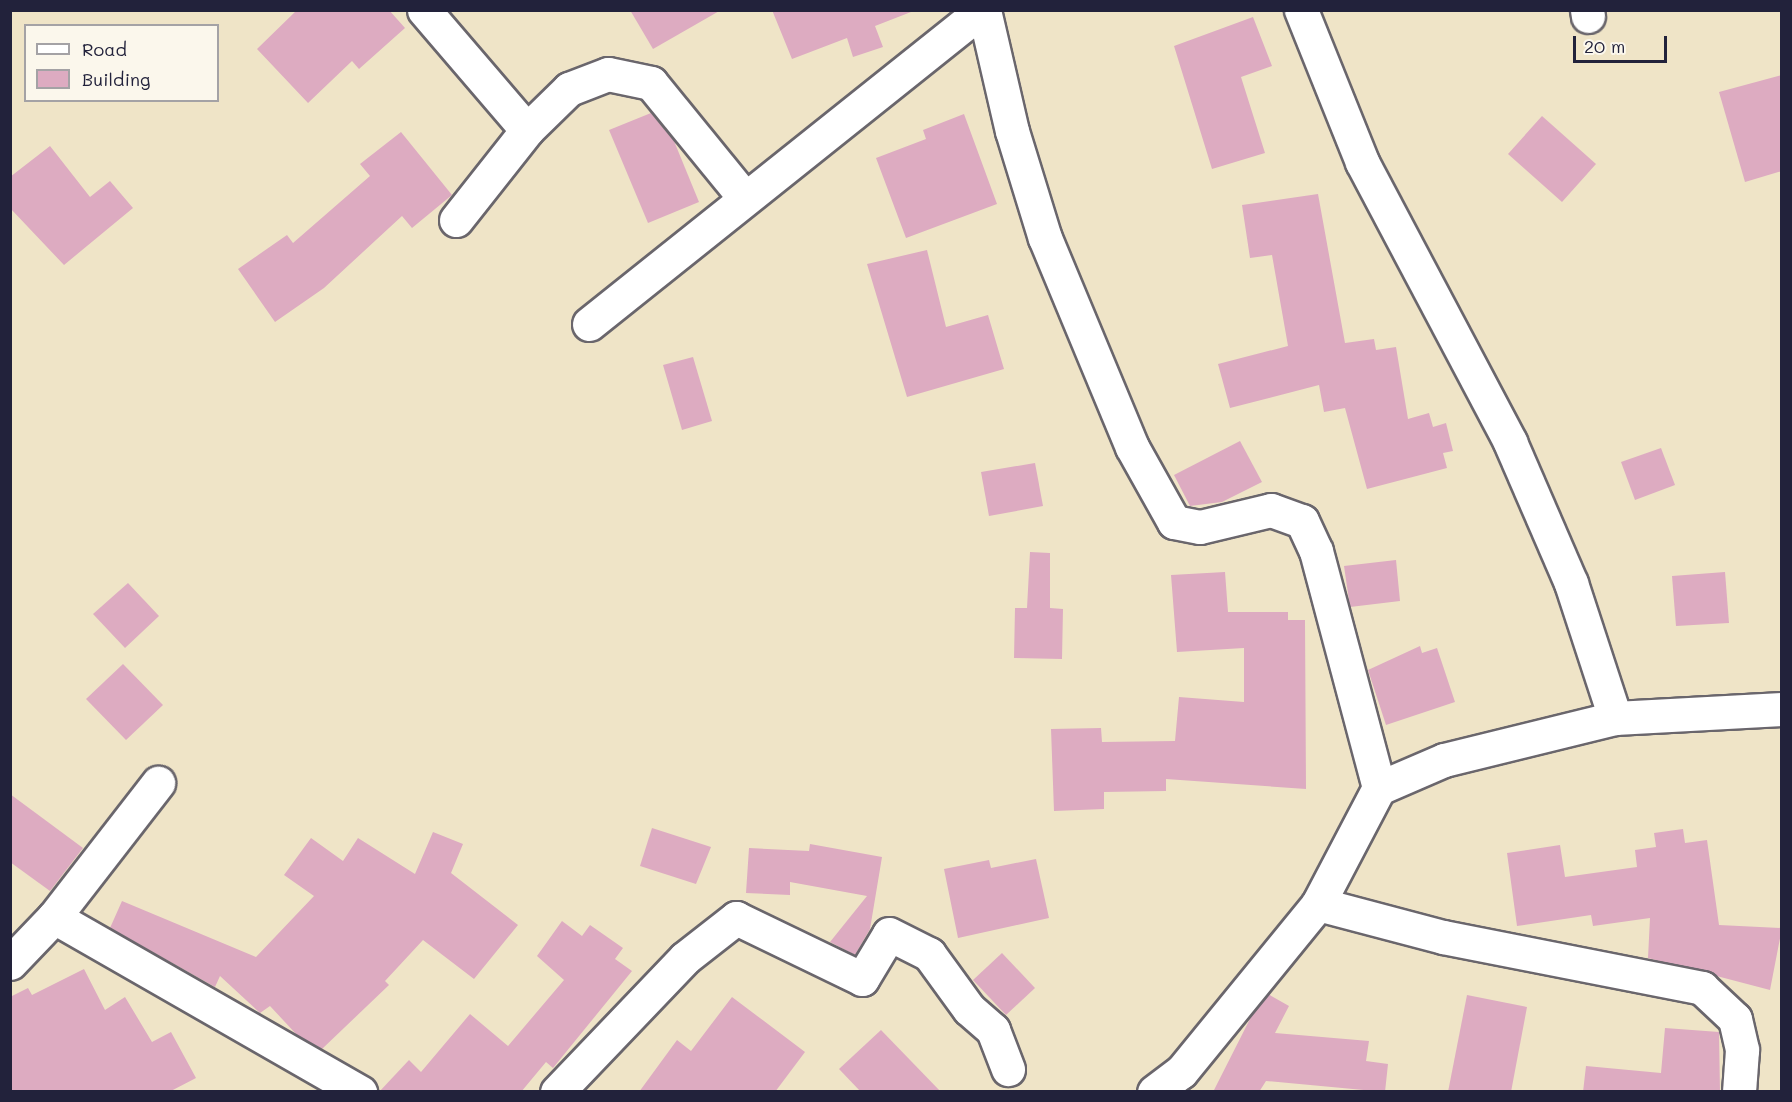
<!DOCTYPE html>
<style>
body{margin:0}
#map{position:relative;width:1792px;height:1102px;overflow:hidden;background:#efe4c7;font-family:Mali,sans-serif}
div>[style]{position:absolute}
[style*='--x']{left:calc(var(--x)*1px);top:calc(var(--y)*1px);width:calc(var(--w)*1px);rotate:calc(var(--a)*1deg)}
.building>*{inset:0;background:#ddabc1}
.roads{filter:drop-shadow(2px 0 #6a666c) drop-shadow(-2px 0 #6a666c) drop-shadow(0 2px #6a666c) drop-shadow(0 -2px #6a666c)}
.minor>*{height:33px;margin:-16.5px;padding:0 16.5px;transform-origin:16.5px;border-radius:16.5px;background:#fff}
span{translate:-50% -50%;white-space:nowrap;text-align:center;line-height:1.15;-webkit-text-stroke:5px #fbf7ec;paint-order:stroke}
.frame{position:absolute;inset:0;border:12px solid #22223b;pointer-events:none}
.legend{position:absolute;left:24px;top:24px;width:195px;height:78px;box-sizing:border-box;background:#fbf7ec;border:2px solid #a4a2a5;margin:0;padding:8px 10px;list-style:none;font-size:18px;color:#22223b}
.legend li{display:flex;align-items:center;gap:12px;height:30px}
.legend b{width:30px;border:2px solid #a4a2a5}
.scale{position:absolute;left:1573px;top:36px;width:94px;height:27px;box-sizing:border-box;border:3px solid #22223b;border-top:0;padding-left:8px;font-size:18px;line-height:21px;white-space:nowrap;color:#22223b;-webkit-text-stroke:4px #fbf7ec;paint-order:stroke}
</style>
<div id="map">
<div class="building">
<div style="clip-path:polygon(297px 10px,389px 10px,405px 28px,359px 69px,352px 61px,308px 103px,257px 49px)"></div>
<div style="clip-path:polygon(630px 10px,721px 10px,653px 49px)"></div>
<div style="clip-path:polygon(772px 10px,911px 10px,911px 12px,875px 26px,883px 47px,853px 57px,847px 38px,792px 59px)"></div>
<div style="clip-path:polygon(1253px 17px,1272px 66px,1241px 77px,1265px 153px,1212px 169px,1174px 46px)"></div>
<div style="clip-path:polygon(1782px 75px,1782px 171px,1745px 182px,1719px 92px)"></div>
<div style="clip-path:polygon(651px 113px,674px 141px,699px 202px,648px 223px,609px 130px)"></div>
<div style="clip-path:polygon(964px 114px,997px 204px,906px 238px,876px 158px,926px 139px,923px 130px)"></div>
<div style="clip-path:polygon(1542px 116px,1596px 164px,1562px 202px,1508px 154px)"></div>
<div style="clip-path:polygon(401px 132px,452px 195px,412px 228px,402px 216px,324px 288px,275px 322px,238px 269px,287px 235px,293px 243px,370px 176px,360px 164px)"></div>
<div style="clip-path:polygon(50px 146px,90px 197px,110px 181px,133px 208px,64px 265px,10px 208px,10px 177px)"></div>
<div style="clip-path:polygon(1318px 194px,1345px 343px,1374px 339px,1376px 350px,1396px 347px,1408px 419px,1429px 413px,1433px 427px,1446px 423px,1453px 451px,1443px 453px,1447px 468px,1367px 489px,1345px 408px,1324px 412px,1319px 385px,1230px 408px,1218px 364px,1288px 346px,1272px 255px,1250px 258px,1242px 205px)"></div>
<div style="clip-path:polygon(927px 250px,946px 327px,988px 315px,1004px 369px,907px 397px,867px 264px)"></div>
<div style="clip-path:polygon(693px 357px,712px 421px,682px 430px,663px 365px)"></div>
<div style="clip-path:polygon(1240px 441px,1262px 482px,1222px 502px,1190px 506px,1174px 475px)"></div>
<div style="clip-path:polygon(1661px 448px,1675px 485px,1635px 500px,1621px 462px)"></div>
<div style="clip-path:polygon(1035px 463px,1043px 506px,989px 516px,981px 472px)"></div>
<div style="clip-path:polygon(1030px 552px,1050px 553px,1050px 608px,1063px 609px,1062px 659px,1014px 658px,1015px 608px,1027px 608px)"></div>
<div style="clip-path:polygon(1396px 560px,1400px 601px,1350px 607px,1344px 566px)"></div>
<div style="clip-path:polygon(1225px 572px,1228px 612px,1288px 612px,1288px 620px,1305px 620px,1306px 789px,1166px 779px,1166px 791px,1104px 792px,1104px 809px,1054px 811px,1051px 729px,1101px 728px,1102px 742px,1175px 741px,1179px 697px,1244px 702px,1244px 648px,1177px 652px,1171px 575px)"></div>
<div style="clip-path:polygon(1725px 572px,1729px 623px,1676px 626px,1672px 576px)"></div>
<div style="clip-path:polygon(128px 583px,159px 616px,125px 648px,93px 614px)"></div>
<div style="clip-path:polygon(1420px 646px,1422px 653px,1437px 648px,1455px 702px,1386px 725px,1368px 670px)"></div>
<div style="clip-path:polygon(123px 664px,163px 705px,126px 740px,86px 699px)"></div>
<div style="clip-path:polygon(10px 794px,83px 848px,50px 891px,10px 862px)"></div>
<div style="clip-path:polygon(652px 828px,711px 847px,696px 884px,640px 866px)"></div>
<div style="clip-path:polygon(1683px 829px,1685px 843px,1707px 840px,1719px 925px,1782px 928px,1770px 990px,1648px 958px,1650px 918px,1593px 926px,1591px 915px,1517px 926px,1507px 853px,1560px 845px,1565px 877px,1637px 867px,1635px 850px,1656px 847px,1654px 833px)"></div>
<div style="clip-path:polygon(433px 832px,463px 844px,451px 873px,518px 925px,474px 979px,423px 940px,385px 981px,389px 985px,322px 1049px,297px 1035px,270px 1006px,260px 1013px,220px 976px,215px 987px,110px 928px,122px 901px,256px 957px,314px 896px,284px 875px,311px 838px,343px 861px,358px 838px,415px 874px)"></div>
<div style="clip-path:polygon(810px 844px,882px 857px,870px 929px,855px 955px,830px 942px,867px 896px,790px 882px,790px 895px,746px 893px,749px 848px,809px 851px)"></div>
<div style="clip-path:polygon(1036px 859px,1049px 918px,958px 938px,944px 869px,989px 860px,991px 868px)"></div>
<div style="clip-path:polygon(562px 921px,582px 936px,590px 925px,623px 948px,615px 959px,632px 971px,553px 1068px,546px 1062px,521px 1092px,379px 1092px,409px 1060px,421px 1072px,470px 1014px,508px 1046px,564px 980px,537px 956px)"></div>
<div style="clip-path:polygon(1002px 953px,1035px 988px,1006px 1015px,973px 980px)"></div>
<div style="clip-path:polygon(84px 969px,105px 1010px,125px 997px,152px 1042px,171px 1032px,196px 1078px,169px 1092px,10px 1092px,10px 997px,28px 988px,32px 995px)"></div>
<div style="clip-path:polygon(1268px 994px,1289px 1006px,1275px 1033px,1369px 1041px,1366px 1061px,1388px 1064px,1385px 1092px,1266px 1081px,1259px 1092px,1213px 1092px,1252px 1015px)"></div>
<div style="clip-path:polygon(1467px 995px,1527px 1007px,1511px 1092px,1448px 1092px)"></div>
<div style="clip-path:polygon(732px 997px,805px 1052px,775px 1092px,639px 1092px,677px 1040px,691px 1051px)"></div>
<div style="clip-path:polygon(1665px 1028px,1719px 1032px,1720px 1092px,1583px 1092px,1586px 1066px,1661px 1073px)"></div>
<div style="clip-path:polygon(881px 1030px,941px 1092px,861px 1092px,839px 1069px)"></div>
</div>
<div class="roads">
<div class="minor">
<div style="--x:424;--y:10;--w:158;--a:49.4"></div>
<div style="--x:984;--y:10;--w:124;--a:77"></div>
<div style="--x:1012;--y:131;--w:112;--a:72.9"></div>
<div style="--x:1045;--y:238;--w:226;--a:67.4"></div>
<div style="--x:1132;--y:447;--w:86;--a:60.8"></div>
<div style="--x:1174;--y:522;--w:26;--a:11"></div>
<div style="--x:1200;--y:527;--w:73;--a:-13.5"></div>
<div style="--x:1271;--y:510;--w:33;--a:20"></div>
<div style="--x:1302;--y:521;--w:33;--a:65"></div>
<div style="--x:1316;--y:551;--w:245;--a:75.1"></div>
<div style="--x:1301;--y:10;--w:164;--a:68.1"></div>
<div style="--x:1362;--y:162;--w:317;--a:62.1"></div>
<div style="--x:1510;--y:442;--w:154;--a:66.6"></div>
<div style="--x:1571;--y:583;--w:142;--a:71.9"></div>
<div style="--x:1587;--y:10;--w:6;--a:81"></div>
<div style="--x:456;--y:220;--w:115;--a:-51.7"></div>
<div style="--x:527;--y:130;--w:59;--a:-44.3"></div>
<div style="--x:569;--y:89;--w:42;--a:-21"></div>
<div style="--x:608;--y:74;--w:44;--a:11.8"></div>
<div style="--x:651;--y:83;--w:146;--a:50.8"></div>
<div style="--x:589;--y:324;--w:503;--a:-38.62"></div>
<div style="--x:1318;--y:904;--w:129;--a:14.8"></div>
<div style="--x:1443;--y:937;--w:264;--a:11.1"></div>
<div style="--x:1702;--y:988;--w:45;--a:43.2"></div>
<div style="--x:1735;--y:1019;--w:32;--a:77"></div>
<div style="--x:1742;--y:1050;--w:42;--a:94.1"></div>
<div style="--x:54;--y:917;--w:353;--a:29.8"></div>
<div style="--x:10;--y:963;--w:64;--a:-46.3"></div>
<div style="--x:54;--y:917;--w:170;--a:-52.2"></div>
<div style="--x:557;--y:1092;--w:185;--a:-46.3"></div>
<div style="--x:685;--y:958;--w:65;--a:-38.1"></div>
<div style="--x:736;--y:918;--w:140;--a:25.8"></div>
<div style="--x:862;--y:979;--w:52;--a:-59"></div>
<div style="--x:889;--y:934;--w:45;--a:26.6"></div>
<div style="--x:929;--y:954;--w:68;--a:54"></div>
<div style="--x:969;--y:1009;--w:32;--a:41"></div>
<div style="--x:993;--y:1030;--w:42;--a:69"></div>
<div style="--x:1154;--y:1092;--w:34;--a:-37"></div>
<div style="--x:1181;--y:1072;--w:217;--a:-50.8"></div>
<div style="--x:1318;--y:904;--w:131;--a:-62.3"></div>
<div style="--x:1379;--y:788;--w:71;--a:-23.3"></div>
<div style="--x:1444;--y:760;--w:176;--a:-13.8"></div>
<div style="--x:1615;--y:718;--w:167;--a:-3.1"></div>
</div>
</div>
<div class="frame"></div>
<ul class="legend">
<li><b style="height:8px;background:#fff"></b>Road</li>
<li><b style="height:16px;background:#ddabc1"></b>Building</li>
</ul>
<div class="scale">20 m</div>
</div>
